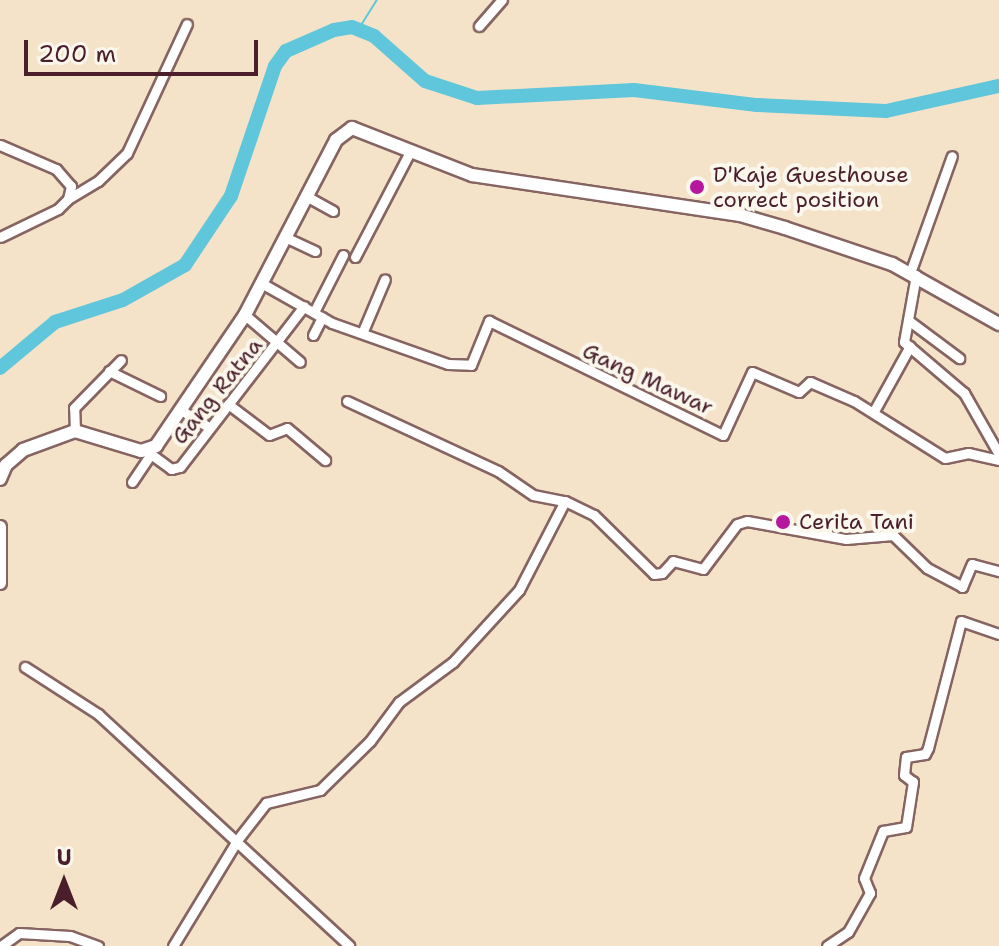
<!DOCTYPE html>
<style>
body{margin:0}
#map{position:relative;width:999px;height:946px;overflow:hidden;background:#f5e3c9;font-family:"Shantell Sans",sans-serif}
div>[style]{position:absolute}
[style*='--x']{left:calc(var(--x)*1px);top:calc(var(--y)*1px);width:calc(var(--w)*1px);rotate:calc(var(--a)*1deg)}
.stream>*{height:2px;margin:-1px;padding:0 1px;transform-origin:1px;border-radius:1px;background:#5fc6dc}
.river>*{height:14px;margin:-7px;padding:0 7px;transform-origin:7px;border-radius:7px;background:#5fc6dc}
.roads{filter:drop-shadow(2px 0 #866462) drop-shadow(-2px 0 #866462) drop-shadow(0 2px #866462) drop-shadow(0 -2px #866462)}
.minor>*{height:9px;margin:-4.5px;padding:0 4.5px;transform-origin:4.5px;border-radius:4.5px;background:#fff}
.tertiary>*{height:12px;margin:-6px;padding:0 6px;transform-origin:6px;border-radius:6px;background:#fff}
.dots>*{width:22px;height:22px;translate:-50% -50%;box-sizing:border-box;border:4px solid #fbf7ec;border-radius:50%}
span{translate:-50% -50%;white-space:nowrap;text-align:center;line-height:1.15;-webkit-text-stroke:8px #fbf7ec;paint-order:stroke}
.poi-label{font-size:22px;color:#4a1f2b}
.left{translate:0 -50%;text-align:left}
.street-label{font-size:22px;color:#4a1f2b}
.north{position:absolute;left:24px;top:842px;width:80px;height:80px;-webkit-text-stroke:6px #fbf7ec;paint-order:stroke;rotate:0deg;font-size:22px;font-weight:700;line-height:32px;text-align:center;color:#4a1f2b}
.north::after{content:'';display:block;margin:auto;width:28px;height:36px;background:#4a1f2b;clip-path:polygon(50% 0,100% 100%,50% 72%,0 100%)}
.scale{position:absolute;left:24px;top:40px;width:234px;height:36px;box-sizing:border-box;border:4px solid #4a1f2b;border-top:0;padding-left:10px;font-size:24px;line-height:28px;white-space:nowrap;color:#4a1f2b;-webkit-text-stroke:6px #fbf7ec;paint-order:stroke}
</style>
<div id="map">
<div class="stream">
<div style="--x:358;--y:30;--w:36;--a:-58"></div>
</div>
<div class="river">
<div style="--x:0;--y:368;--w:72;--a:-39.9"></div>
<div style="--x:55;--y:322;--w:71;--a:-17.9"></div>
<div style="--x:123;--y:300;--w:71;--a:-29.4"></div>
<div style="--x:185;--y:265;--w:83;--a:-56.3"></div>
<div style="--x:231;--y:196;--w:137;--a:-71.3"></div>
<div style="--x:275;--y:66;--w:19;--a:-54"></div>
<div style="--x:286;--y:51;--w:52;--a:-23.6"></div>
<div style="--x:334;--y:30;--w:18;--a:-9"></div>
<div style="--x:352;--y:27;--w:24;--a:22"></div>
<div style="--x:374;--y:36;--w:68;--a:41.4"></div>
<div style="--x:425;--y:81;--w:55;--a:18.1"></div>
<div style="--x:477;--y:98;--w:157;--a:-2.9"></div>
<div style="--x:634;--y:90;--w:124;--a:7"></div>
<div style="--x:757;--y:105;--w:129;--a:2.7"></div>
<div style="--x:886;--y:111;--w:116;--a:-12.5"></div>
</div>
<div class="roads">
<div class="minor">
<div style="--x:479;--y:26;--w:35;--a:-49"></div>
<div style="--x:0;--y:145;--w:61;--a:23.2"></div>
<div style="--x:56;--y:169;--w:23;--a:49"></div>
<div style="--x:71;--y:186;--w:13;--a:103"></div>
<div style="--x:68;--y:199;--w:14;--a:135"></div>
<div style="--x:58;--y:209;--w:64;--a:154.2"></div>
<div style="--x:306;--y:196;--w:31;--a:29"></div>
<div style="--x:68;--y:199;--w:35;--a:-31"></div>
<div style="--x:98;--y:181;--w:40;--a:-44"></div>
<div style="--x:127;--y:153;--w:142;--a:-65.1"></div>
<div style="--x:287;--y:238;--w:31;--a:25"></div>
<div style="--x:355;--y:257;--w:121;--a:-62.4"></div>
<div style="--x:910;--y:273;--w:124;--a:-70.3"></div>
<div style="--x:916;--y:275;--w:68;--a:100.2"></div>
<div style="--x:904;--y:342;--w:79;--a:40.4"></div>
<div style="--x:964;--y:393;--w:70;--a:60.2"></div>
<div style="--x:263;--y:284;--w:79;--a:29.5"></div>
<div style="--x:332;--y:323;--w:123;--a:19.5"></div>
<div style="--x:448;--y:364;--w:23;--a:2"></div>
<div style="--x:471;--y:365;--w:48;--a:-67.8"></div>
<div style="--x:489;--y:321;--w:260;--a:26"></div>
<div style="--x:723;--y:435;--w:69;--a:-65.3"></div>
<div style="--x:752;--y:372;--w:51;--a:23.1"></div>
<div style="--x:799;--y:392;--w:15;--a:-42"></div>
<div style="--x:810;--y:382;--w:48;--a:23.4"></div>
<div style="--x:854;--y:401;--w:107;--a:32.1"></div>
<div style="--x:945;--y:458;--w:24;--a:-12"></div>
<div style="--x:968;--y:453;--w:32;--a:13"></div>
<div style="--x:314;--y:312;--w:64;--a:-63"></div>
<div style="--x:245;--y:315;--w:72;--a:40.5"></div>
<div style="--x:908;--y:320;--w:64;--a:36.7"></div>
<div style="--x:363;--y:331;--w:56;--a:-67.1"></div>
<div style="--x:313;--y:335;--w:20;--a:-63"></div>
<div style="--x:109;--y:371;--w:57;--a:26.1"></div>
<div style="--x:347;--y:401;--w:166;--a:24.9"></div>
<div style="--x:498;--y:471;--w:42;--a:34.4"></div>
<div style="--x:533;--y:495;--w:33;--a:11"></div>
<div style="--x:228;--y:404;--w:51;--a:37.1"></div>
<div style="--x:269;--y:435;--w:19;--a:-21"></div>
<div style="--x:287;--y:428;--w:50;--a:40.1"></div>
<div style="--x:181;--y:410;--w:31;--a:32"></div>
<div style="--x:874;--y:411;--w:74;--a:-61"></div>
<div style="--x:75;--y:431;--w:23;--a:-92"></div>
<div style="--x:74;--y:408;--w:67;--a:-45.6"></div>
<div style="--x:148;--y:452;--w:29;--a:36"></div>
<div style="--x:171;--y:469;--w:9;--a:-13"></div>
<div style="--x:180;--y:467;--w:203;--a:-52.4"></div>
<div style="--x:132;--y:482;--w:34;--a:-56"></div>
<div style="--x:25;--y:667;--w:87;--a:32.8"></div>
<div style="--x:98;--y:714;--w:342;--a:42.7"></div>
<div style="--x:1;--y:946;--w:22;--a:-36"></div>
<div style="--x:19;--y:933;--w:51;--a:3.4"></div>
<div style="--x:70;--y:936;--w:30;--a:20"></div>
<div style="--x:173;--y:946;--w:125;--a:-58.7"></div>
<div style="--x:238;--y:839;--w:46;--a:-52.1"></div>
<div style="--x:266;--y:803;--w:56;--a:-13.5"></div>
<div style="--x:320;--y:790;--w:70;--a:-44.4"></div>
<div style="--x:370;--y:741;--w:49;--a:-53.4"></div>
<div style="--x:399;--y:702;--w:67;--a:-36.5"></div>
<div style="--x:453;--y:662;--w:98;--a:-47.5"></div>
<div style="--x:519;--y:590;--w:100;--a:-62.7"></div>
<div style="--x:565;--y:501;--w:32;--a:26"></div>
<div style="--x:594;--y:515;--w:84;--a:44.5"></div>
<div style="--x:654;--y:574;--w:8;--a:-7"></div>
<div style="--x:662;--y:573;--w:16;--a:-47"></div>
<div style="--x:673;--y:561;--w:31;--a:15"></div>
<div style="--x:703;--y:569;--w:56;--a:-52.9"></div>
<div style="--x:737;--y:524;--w:10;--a:-17"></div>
<div style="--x:747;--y:521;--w:101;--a:10.3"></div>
<div style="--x:846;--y:539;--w:47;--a:-4.9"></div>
<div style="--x:893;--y:535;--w:47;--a:44.1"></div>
<div style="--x:927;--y:568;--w:40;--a:28"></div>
<div style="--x:962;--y:587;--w:25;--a:-67"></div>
<div style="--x:972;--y:564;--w:28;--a:15"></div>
<div style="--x:827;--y:946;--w:25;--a:-34"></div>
<div style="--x:848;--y:932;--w:45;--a:-60.6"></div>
<div style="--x:870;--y:893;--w:16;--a:-112"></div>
<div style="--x:864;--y:878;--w:51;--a:-68"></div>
<div style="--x:883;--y:831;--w:23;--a:-10"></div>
<div style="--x:906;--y:827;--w:46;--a:-81.2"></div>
<div style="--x:913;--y:782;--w:11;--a:-142"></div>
<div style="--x:904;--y:775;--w:18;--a:-84"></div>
<div style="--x:906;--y:757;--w:19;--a:-9"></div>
<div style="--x:925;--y:754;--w:7;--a:-63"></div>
<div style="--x:928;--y:748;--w:131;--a:-75.4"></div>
<div style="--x:961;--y:621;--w:40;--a:18.9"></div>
</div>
<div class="tertiary">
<div style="--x:0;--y:479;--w:15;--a:-67"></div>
<div style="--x:6;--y:465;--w:23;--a:-41"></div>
<div style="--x:23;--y:450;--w:55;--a:-20.1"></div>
<div style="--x:75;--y:431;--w:69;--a:16.9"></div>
<div style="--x:141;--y:451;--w:16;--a:-18"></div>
<div style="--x:156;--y:446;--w:158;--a:-55.8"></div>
<div style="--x:245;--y:315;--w:197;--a:-62.5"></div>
<div style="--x:336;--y:140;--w:20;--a:-37"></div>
<div style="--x:352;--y:128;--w:129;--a:21.4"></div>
<div style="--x:472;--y:175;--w:271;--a:8.5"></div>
<div style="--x:740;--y:215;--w:47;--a:16.1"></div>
<div style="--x:785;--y:228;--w:113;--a:18.6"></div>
<div style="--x:892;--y:264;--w:123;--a:29.3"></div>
<div style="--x:0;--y:527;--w:56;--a:90"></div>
</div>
</div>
<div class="dots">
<div style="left:697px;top:187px;background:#b5179e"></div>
<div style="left:783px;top:522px;background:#b5179e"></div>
</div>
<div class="poi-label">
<span class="left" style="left:713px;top:187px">D'Kaje Guesthouse<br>correct position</span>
<span class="left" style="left:799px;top:522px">Cerita Tani</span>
</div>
<div class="street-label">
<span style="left:648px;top:379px;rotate:25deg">Gang Mawar</span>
<span style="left:217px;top:391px;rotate:-51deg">Gang Ratna</span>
</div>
<div class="north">U</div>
<div class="scale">200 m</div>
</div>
